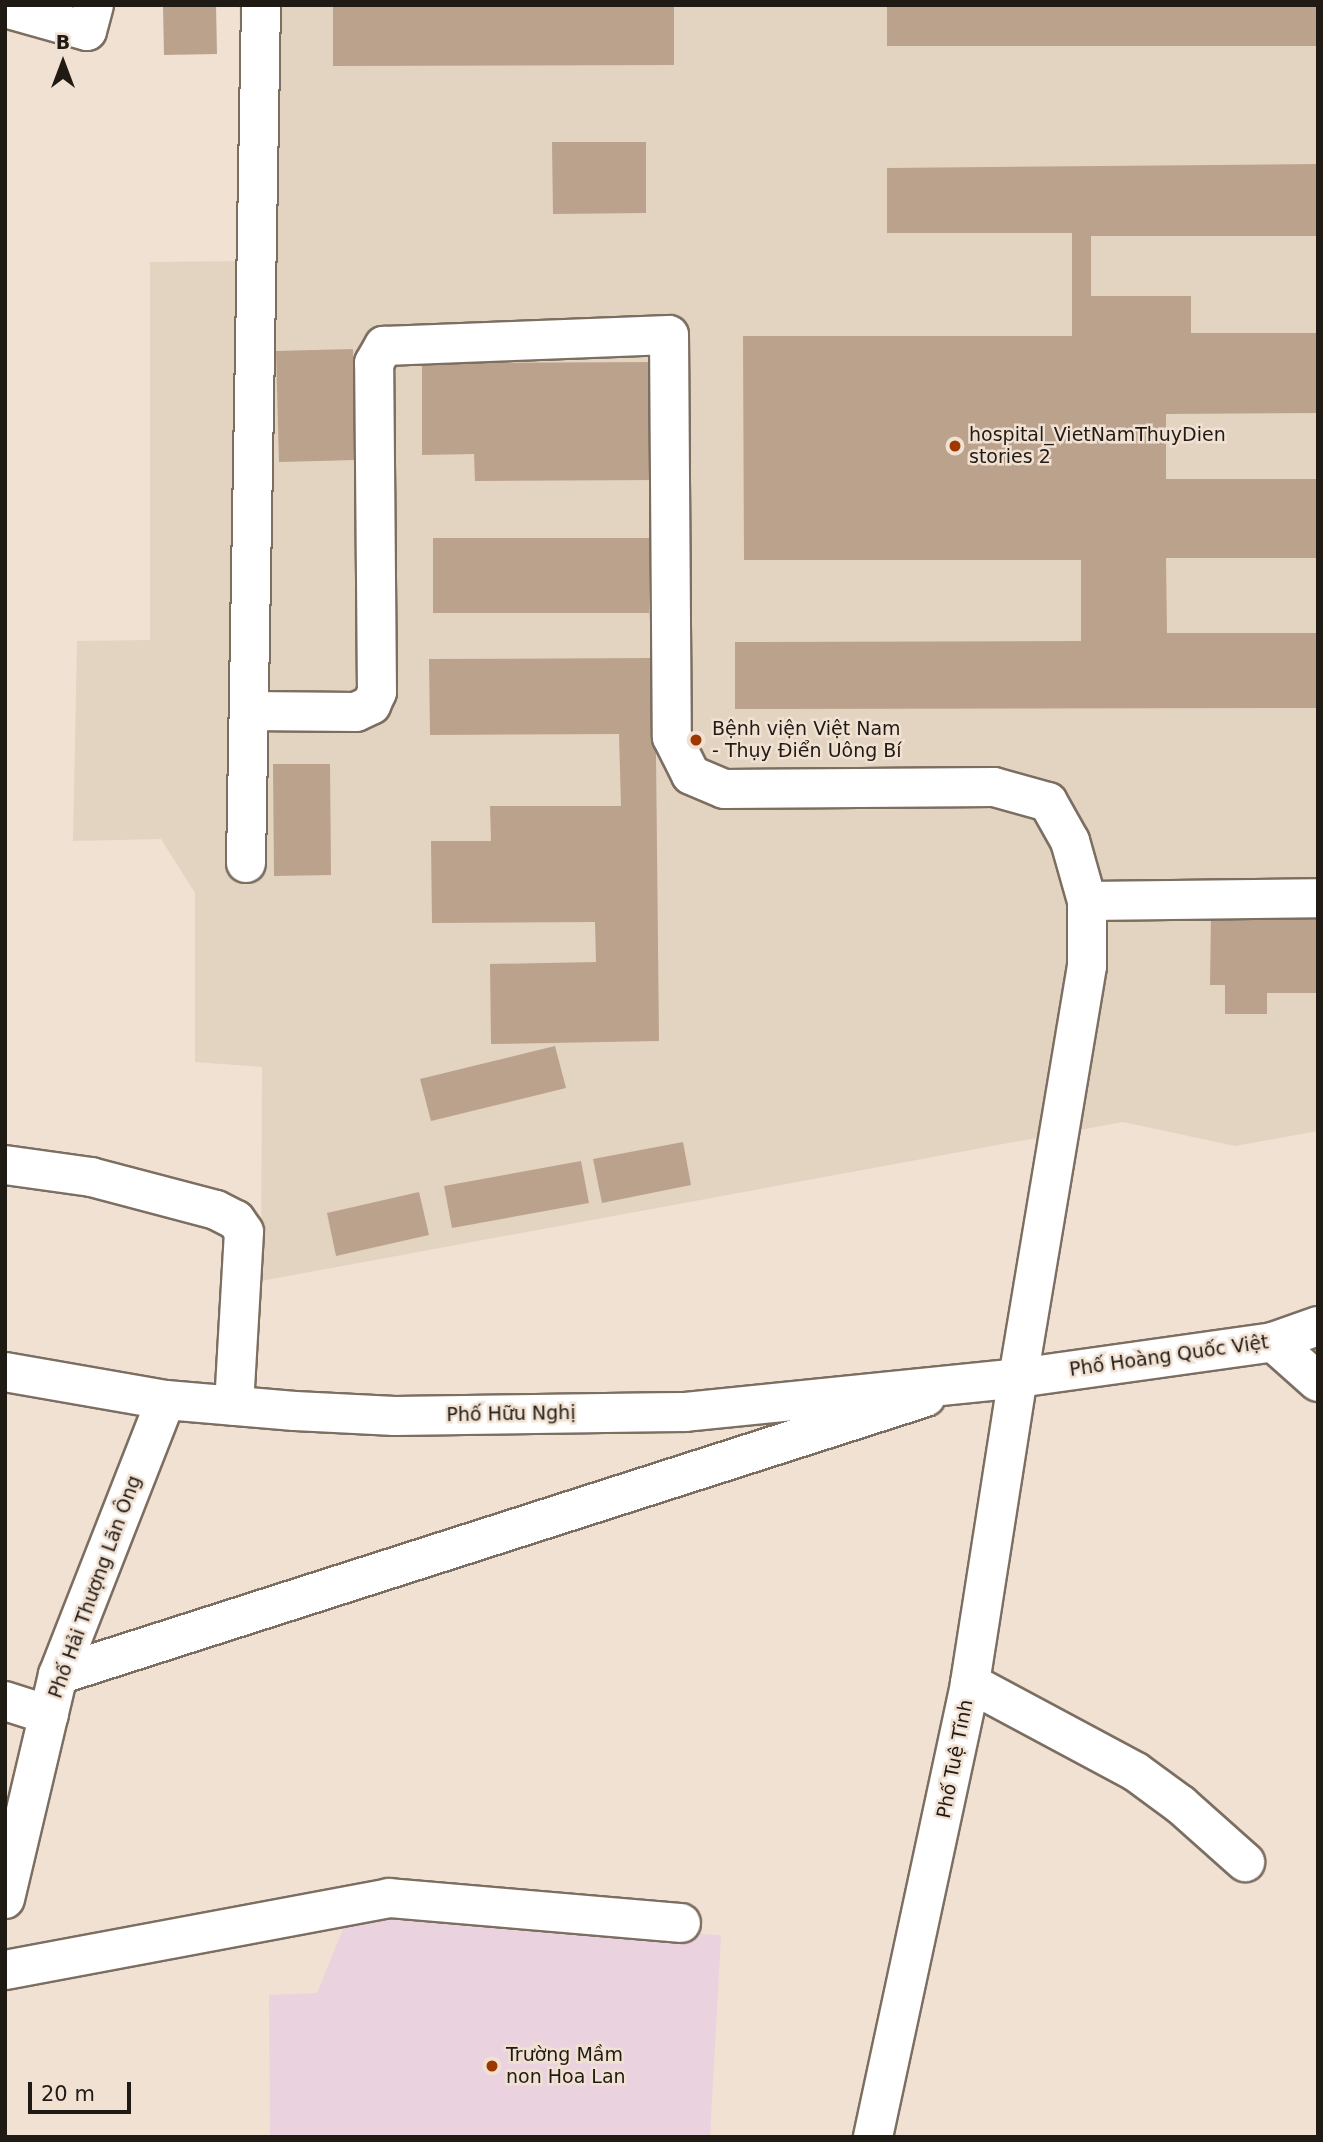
<!DOCTYPE html>
<meta charset="utf-8">
<style>
body{margin:0}
#map{position:relative;width:1323px;height:2142px;overflow:hidden;background:#f1e1d2;font-family:"DejaVu Sans",sans-serif}
div>[style]{position:absolute}
[style*='--x']{left:calc(var(--x)*1px);top:calc(var(--y)*1px);width:calc(var(--w)*1px);rotate:calc(var(--a)*1deg)}
.education>*{inset:0;background:#ead3de}
.medical>*{inset:0;background:#e3d3c1}
.building>*{inset:0;background:#bba28c}
.roads{filter:drop-shadow(2px 0 #7c6e61) drop-shadow(-2px 0 #7c6e61) drop-shadow(0 2px #7c6e61) drop-shadow(0 -2px #7c6e61)}
.minor>*{height:38px;margin:-19px;padding:0 19px;transform-origin:19px;border-radius:19px;background:#fff}
.major>*{height:38px;margin:-19px;padding:0 19px;transform-origin:19px;border-radius:19px;background:#fff}
.dots>*{width:19px;height:19px;translate:-50% -50%;box-sizing:border-box;border:4px solid #f1e1d2;border-radius:50%}
span{translate:-50% -50%;white-space:nowrap;text-align:center;line-height:1.15;-webkit-text-stroke:5px #f1e1d2;paint-order:stroke}
.poi-label{font-size:19px;color:#201a15}
.left{translate:0 -50%;text-align:left}
.street-label{font-size:19px;color:#201a15}
.frame{position:absolute;inset:0;border:7px solid #201a15;pointer-events:none}
.north{position:absolute;left:28px;top:28px;width:70px;height:70px;-webkit-text-stroke:5px #f1e1d2;paint-order:stroke;rotate:0deg;font-size:19px;font-weight:700;line-height:28px;text-align:center;color:#201a15}
.north::after{content:'';display:block;margin:auto;width:24px;height:32px;background:#201a15;clip-path:polygon(50% 0,100% 100%,50% 72%,0 100%)}
.scale{position:absolute;left:28px;top:2082px;width:103px;height:32px;box-sizing:border-box;border:4px solid #201a15;border-top:0;padding-left:9px;font-size:21px;line-height:24px;white-space:nowrap;color:#201a15;-webkit-text-stroke:5px #f1e1d2;paint-order:stroke}
</style>
<div id="map">
<div class="education">
<div style="clip-path:polygon(348px 1917px,721px 1935px,710px 2137px,270px 2137px,269px 1995px,317px 1993px)"></div>
</div>
<div class="medical">
<div style="clip-path:polygon(239px 5px,1318px 5px,1318px 1131px,1235px 1146px,1123px 1122px,261px 1281px,262px 1067px,195px 1062px,195px 893px,161px 839px,73px 841px,77px 641px,150px 640px,150px 262px,246px 261px)"></div>
</div>
<div class="building">
<div style="clip-path:polygon(163px 5px,216px 5px,217px 54px,164px 55px)"></div>
<div style="clip-path:polygon(333px 5px,674px 5px,674px 65px,333px 66px)"></div>
<div style="clip-path:polygon(887px 5px,1318px 5px,1318px 46px,887px 46px)"></div>
<div style="clip-path:polygon(552px 142px,646px 142px,646px 213px,553px 214px)"></div>
<div style="clip-path:polygon(1318px 164px,1318px 236px,1091px 236px,1091px 296px,1191px 296px,1191px 333px,1318px 333px,1318px 413px,1166px 414px,1166px 479px,1318px 479px,1318px 558px,1166px 558px,1167px 633px,1318px 633px,1318px 708px,735px 709px,735px 642px,1081px 641px,1081px 560px,744px 560px,743px 336px,1072px 336px,1072px 233px,887px 233px,887px 168px)"></div>
<div style="clip-path:polygon(353px 349px,356px 460px,279px 462px,276px 351px)"></div>
<div style="clip-path:polygon(657px 362px,657px 480px,475px 481px,474px 454px,422px 455px,422px 363px)"></div>
<div style="clip-path:polygon(433px 538px,649px 538px,649px 613px,433px 613px)"></div>
<div style="clip-path:polygon(655px 658px,659px 1041px,491px 1044px,490px 964px,596px 962px,595px 922px,432px 923px,431px 841px,491px 841px,490px 806px,621px 806px,619px 734px,430px 735px,429px 659px)"></div>
<div style="clip-path:polygon(273px 764px,330px 764px,331px 875px,274px 876px)"></div>
<div style="clip-path:polygon(1211px 913px,1318px 914px,1318px 993px,1267px 993px,1267px 1014px,1225px 1014px,1225px 985px,1210px 985px)"></div>
<div style="clip-path:polygon(555px 1046px,566px 1088px,431px 1121px,420px 1079px)"></div>
<div style="clip-path:polygon(683px 1142px,691px 1185px,602px 1203px,593px 1159px)"></div>
<div style="clip-path:polygon(581px 1161px,589px 1203px,452px 1228px,444px 1186px)"></div>
<div style="clip-path:polygon(419px 1192px,429px 1235px,336px 1256px,327px 1213px)"></div>
</div>
<div class="roads">
<div class="minor">
<div style="--x:5;--y:8;--w:85;--a:15.7"></div>
<div style="--x:87;--y:31;--w:27;--a:-75"></div>
<div style="--x:249;--y:711;--w:107;--a:0.5"></div>
<div style="--x:356;--y:712;--w:17;--a:-25"></div>
<div style="--x:371;--y:705;--w:14;--a:-65"></div>
<div style="--x:377;--y:692;--w:329;--a:-90.5"></div>
<div style="--x:374;--y:363;--w:20;--a:-60"></div>
<div style="--x:384;--y:346;--w:285;--a:-2.2"></div>
<div style="--x:669;--y:335;--w:402;--a:89.6"></div>
<div style="--x:672;--y:737;--w:42;--a:63.4"></div>
<div style="--x:691;--y:775;--w:36;--a:23"></div>
<div style="--x:724;--y:789;--w:270;--a:-0.4"></div>
<div style="--x:994;--y:787;--w:56;--a:15.5"></div>
<div style="--x:1048;--y:802;--w:45;--a:60.6"></div>
<div style="--x:1070;--y:841;--w:62;--a:74.2"></div>
<div style="--x:1087;--y:901;--w:65;--a:90"></div>
<div style="--x:1087;--y:966;--w:418;--a:99.5"></div>
<div style="--x:246;--y:863;--w:858;--a:-89"></div>
<div style="--x:1087;--y:901;--w:231;--a:-0.7"></div>
<div style="--x:5;--y:1165;--w:87;--a:7.9"></div>
<div style="--x:91;--y:1177;--w:129;--a:14.8"></div>
<div style="--x:216;--y:1210;--w:22;--a:27"></div>
<div style="--x:236;--y:1220;--w:14;--a:56"></div>
<div style="--x:244;--y:1232;--w:174;--a:93.3"></div>
<div style="--x:1273;--y:1342;--w:60;--a:41.6"></div>
<div style="--x:58;--y:1675;--w:911;--a:-17.76"></div>
<div style="--x:970;--y:1683;--w:188;--a:28.2"></div>
<div style="--x:1136;--y:1772;--w:56;--a:36.3"></div>
<div style="--x:1181;--y:1805;--w:86;--a:41.7"></div>
<div style="--x:5;--y:1701;--w:46;--a:17.7"></div>
<div style="--x:5;--y:1899;--w:230;--a:-76.7"></div>
<div style="--x:58;--y:1675;--w:295;--a:-68.6"></div>
<div style="--x:5;--y:1970;--w:391;--a:-10.6"></div>
<div style="--x:389;--y:1898;--w:293;--a:4.9"></div>
</div>
<div class="major">
<div style="--x:5;--y:1372;--w:163;--a:9.9"></div>
<div style="--x:166;--y:1400;--w:129;--a:4.9"></div>
<div style="--x:295;--y:1411;--w:100;--a:2.9"></div>
<div style="--x:395;--y:1416;--w:290;--a:-0.8"></div>
<div style="--x:685;--y:1412;--w:335;--a:-5.8"></div>
<div style="--x:1018;--y:1378;--w:258;--a:-8"></div>
<div style="--x:1273;--y:1342;--w:48;--a:-19.6"></div>
<div style="--x:873;--y:2137;--w:464;--a:-77.9"></div>
<div style="--x:970;--y:1683;--w:309;--a:-81.1"></div>
</div>
</div>
<div class="dots">
<div style="left:955px;top:446px;background:#9c3800"></div>
<div style="left:696px;top:740px;background:#9c3800"></div>
<div style="left:492px;top:2066px;background:#9c3800"></div>
</div>
<div class="poi-label">
<span class="left" style="left:969px;top:446px">hospital_VietNamThuyDien<br>stories 2</span>
<span class="left" style="left:712px;top:740px">Bệnh viện Việt Nam<br>- Thụy Điển Uông Bí</span>
<span class="left" style="left:506px;top:2066px">Trường Mầm<br>non Hoa Lan</span>
</div>
<div class="street-label">
<span style="left:1169px;top:1356px;rotate:-8deg">Phố Hoàng Quốc Việt</span>
<span style="left:511px;top:1414px;rotate:-1deg">Phố Hữu Nghị</span>
<span style="left:95px;top:1587px;rotate:-70deg">Phố Hải Thượng Lãn Ông</span>
<span style="left:955px;top:1759px;rotate:-79deg">Phố Tuệ Tĩnh</span>
</div>
<div class="frame"></div>
<div class="north">B</div>
<div class="scale">20 m</div>
</div>
